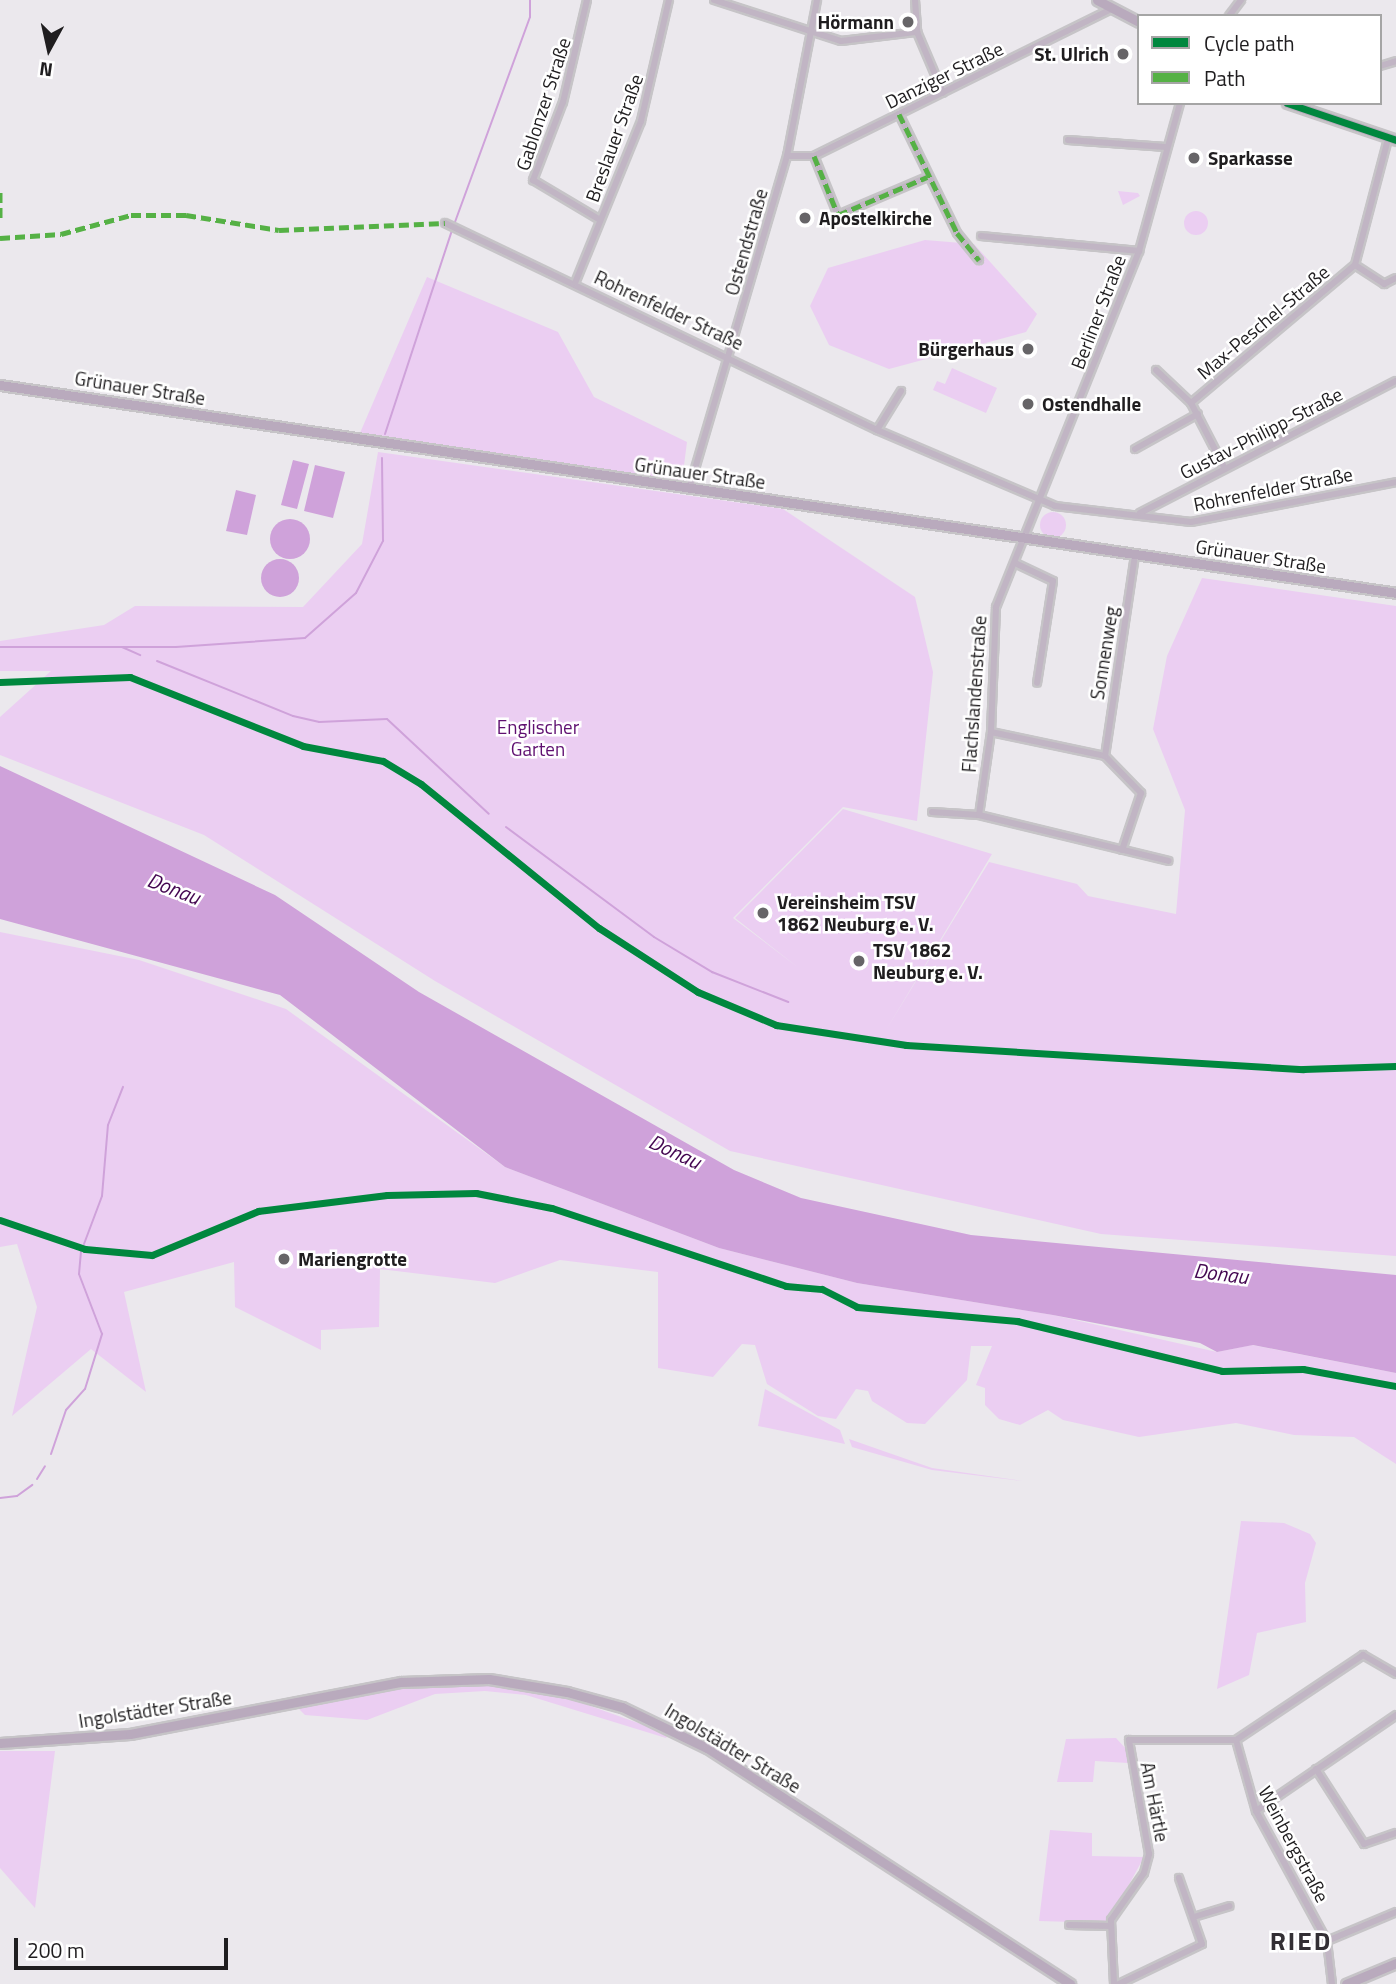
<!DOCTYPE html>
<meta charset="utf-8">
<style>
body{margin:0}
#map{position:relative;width:1396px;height:1984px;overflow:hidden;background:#ebe8ed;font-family:"Titillium Web",sans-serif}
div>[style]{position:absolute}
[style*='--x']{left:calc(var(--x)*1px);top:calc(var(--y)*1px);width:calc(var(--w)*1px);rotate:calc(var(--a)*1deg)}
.green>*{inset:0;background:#ebcef2}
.round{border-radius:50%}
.water>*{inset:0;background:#cfa2da}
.stream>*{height:2px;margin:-1px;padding:0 1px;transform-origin:1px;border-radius:1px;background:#cfa2da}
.roads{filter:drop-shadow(2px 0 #c6c4c7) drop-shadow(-2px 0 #c6c4c7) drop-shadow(0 2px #c6c4c7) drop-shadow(0 -2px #c6c4c7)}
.street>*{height:6px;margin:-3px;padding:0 3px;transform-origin:3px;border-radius:3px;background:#c1b5c4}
.secondary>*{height:9px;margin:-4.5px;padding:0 4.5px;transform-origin:4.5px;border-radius:4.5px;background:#b9aabd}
.quiet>*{height:5px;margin-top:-2.5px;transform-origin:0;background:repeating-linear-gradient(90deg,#55b145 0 10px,transparent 0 15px)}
.cycleway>*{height:7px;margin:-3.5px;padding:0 3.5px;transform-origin:3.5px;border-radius:3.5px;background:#00873e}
.dots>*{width:19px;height:19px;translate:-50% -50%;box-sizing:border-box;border:4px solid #fff;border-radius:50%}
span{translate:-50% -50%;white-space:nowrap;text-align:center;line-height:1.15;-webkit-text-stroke:5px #fff;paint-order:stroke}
.poi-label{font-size:19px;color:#1f1d1f;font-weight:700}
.right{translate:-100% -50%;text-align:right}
.left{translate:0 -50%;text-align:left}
.street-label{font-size:19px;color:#1f1d1f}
.park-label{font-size:19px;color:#5f0f70}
.water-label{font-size:21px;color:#430650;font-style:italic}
.district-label{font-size:26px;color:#332f34;font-weight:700;letter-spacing:2px}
.legend{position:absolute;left:1137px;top:14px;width:245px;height:91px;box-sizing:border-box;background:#fff;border:2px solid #a5a5a5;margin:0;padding:9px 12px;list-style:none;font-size:21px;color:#1f1d1f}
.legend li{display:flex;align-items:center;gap:14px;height:35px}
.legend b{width:35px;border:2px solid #a5a5a5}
.north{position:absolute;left:14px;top:14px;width:70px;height:70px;-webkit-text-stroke:5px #fff;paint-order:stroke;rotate:188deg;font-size:19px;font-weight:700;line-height:28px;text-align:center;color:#1f1d1f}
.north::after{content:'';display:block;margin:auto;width:24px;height:32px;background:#1f1d1f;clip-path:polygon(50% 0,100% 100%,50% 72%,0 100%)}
.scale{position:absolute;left:14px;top:1938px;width:214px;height:32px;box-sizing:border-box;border:4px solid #1f1d1f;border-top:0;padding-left:9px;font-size:21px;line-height:24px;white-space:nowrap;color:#1f1d1f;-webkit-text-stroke:5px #fff;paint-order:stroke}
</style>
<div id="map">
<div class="green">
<div style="clip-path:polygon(1118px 191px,1138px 193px,1140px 196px,1123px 205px)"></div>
<div class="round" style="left:1184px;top:211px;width:24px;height:24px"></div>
<div style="clip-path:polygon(925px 240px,974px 244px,1037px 314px,1026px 332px,889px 369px,829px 345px,810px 306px,828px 268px)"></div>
<div style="clip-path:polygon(427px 277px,558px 332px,594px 397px,687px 442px,682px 481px,360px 433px)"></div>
<div style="clip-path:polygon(952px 368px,997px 388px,986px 413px,933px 390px,937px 381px,945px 384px)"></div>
<div style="clip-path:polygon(378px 452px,783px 509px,915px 597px,933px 672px,917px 821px,843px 807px,733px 918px,800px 969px,735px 918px,843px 809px,992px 854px,886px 1030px,989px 862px,1077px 884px,1088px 896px,1176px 914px,1185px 810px,1153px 729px,1167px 656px,1202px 578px,1396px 606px,1396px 1256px,1101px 1234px,730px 1151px,435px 981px,204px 835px,0 755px,0 717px,51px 671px,0 671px,0 641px,104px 625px,135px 606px,303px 607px,362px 544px)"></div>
<div class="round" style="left:1040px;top:512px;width:26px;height:26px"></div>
<div style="clip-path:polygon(0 932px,139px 960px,286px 1009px,505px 1167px,719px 1248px,857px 1283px,1053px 1315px,1217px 1352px,1252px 1345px,1396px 1373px,1396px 1464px,1354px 1437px,1294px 1435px,1236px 1423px,1139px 1437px,1063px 1420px,1048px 1410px,1020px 1425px,999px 1419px,985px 1405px,985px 1388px,976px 1385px,992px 1346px,971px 1346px,967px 1380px,925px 1424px,907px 1423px,872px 1401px,868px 1391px,856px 1389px,836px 1419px,818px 1416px,767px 1384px,755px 1345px,742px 1344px,713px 1377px,658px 1368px,658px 1272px,560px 1260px,495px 1283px,380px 1269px,379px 1327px,321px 1330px,321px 1350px,235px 1307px,234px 1262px,124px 1292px,146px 1392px,91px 1349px,12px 1416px,37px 1307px,17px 1244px,0 1247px)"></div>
<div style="clip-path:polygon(765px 1389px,840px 1430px,845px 1444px,758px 1426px)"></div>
<div style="clip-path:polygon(849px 1439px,932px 1468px,1023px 1481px,932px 1470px,852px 1447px)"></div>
<div style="clip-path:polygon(1241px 1521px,1284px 1523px,1310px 1534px,1316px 1543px,1305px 1583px,1306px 1622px,1257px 1633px,1249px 1675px,1217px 1689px)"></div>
<div style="clip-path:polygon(476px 1684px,568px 1698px,669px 1734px,666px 1738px,526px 1695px,485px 1691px,435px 1694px,367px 1720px,305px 1715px,298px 1708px,418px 1685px)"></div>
<div style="clip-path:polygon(1116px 1738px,1127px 1750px,1128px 1763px,1095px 1761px,1093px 1782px,1057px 1782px,1066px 1739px)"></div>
<div style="clip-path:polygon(0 1751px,55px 1751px,35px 1908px,0 1868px)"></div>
<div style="clip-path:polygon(1050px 1830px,1092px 1833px,1092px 1856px,1144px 1857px,1108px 1923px,1039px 1921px)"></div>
</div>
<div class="water">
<div style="clip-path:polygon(293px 460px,309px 464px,297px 509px,281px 505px)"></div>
<div style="clip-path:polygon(315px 465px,345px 472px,333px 518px,304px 511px)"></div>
<div style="clip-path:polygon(236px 490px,256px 495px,247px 535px,226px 531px)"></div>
<div class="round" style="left:270px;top:519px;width:40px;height:40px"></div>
<div class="round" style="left:261px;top:559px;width:38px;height:38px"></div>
<div style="clip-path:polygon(0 766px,275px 895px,419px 992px,734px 1170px,801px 1198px,971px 1235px,1396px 1275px,1396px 1373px,1253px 1345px,1217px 1352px,1200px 1343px,1053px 1315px,857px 1283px,719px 1248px,505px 1167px,280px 995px,0 919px)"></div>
</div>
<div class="stream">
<div style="--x:455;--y:222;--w:218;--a:-69.9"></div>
<div style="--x:530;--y:17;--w:17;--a:-90"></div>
<div style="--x:385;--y:434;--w:212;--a:-71.8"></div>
<div style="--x:0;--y:647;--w:176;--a:0"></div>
<div style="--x:176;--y:647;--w:129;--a:-4"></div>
<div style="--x:305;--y:638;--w:68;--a:-41.4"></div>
<div style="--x:356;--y:593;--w:59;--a:-62.6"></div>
<div style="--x:383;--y:541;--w:83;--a:-90.7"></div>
<div style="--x:122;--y:647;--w:20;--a:24"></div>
<div style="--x:157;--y:661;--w:147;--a:22"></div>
<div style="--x:293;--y:716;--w:27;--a:13"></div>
<div style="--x:319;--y:722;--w:68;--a:-2.5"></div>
<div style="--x:387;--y:719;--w:139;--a:43"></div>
<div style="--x:506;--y:827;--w:184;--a:36.6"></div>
<div style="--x:654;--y:937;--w:68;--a:31.1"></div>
<div style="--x:712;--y:972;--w:82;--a:21.5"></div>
<div style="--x:84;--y:1244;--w:51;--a:-69.4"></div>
<div style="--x:102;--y:1196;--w:71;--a:-85.2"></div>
<div style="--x:108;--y:1125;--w:41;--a:-68.5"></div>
<div style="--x:51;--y:1454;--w:46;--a:-71.2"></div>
<div style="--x:66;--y:1410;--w:28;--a:-48"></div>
<div style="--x:85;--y:1389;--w:58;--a:-72.8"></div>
<div style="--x:102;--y:1334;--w:64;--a:-111"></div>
<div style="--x:79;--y:1274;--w:23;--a:-85"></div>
<div style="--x:37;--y:1479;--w:15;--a:-58"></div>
<div style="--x:0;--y:1498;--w:17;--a:-7"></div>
<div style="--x:17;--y:1496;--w:19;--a:-36"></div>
</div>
<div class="roads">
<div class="street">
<div style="--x:587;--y:0;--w:105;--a:103.2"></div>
<div style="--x:563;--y:102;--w:84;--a:111"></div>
<div style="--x:533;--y:180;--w:78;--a:30.8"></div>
<div style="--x:714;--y:0;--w:133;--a:17.9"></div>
<div style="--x:841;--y:41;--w:77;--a:-6.8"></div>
<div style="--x:915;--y:0;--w:32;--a:86"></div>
<div style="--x:917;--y:32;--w:66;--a:66.9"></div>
<div style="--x:1229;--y:16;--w:20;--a:-53"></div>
<div style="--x:1380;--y:66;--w:17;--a:-17"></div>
<div style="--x:899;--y:114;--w:132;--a:64"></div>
<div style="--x:957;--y:233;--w:35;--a:51"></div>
<div style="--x:1388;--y:139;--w:130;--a:104.7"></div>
<div style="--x:1355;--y:265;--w:35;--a:33"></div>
<div style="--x:1384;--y:284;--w:13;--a:-27"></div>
<div style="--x:1068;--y:140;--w:98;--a:4.1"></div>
<div style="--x:787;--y:156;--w:27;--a:0"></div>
<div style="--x:814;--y:156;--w:332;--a:-26.3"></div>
<div style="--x:814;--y:156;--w:64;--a:67.9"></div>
<div style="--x:838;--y:215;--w:97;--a:-23.1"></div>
<div style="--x:445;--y:223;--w:479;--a:25.6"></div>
<div style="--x:877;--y:430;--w:194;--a:23.1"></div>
<div style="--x:1055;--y:506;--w:137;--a:6.7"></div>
<div style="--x:1191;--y:522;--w:209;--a:-11"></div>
<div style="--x:981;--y:236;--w:159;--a:5.4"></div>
<div style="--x:575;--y:283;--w:175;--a:-67.8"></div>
<div style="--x:641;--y:121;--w:124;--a:-77"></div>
<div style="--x:1156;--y:370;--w:48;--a:43.3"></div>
<div style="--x:1191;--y:403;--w:72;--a:62.7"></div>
<div style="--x:1191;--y:403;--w:214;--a:-40.1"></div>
<div style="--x:877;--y:430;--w:46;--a:-58.4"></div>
<div style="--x:1135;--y:449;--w:72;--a:-29.1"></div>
<div style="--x:689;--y:489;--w:347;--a:-73.6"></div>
<div style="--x:787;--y:156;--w:159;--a:-79.1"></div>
<div style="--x:1140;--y:513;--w:288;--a:-27.3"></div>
<div style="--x:1015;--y:563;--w:42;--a:25.3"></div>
<div style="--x:1053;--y:581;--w:103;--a:98.9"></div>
<div style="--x:991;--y:732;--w:116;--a:11.9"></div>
<div style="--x:1105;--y:756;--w:52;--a:45.8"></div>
<div style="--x:1141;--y:793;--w:60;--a:108.4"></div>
<div style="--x:1105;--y:756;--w:203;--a:-81.5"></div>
<div style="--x:932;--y:812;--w:47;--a:3.7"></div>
<div style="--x:979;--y:815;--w:195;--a:13.6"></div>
<div style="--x:979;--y:815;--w:84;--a:-81.8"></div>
<div style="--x:991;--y:732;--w:125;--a:-87.7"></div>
<div style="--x:996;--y:607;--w:384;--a:-68.1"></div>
<div style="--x:1139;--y:251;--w:154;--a:-74.5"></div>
<div style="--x:1236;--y:1740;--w:74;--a:74.3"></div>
<div style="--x:1256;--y:1811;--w:148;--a:61.4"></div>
<div style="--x:1327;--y:1941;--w:43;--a:83.4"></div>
<div style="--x:1236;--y:1740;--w:153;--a:-33.8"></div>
<div style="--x:1363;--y:1655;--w:38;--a:30"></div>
<div style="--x:1316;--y:1769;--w:89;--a:57.4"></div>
<div style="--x:1364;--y:1844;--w:34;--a:-19"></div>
<div style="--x:1256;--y:1811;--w:170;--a:-34.4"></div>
<div style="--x:1197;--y:1916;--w:34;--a:-17"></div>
<div style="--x:1069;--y:1925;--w:42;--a:1.4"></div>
<div style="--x:1327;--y:1941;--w:75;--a:-22.8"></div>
<div style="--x:1114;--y:1984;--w:64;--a:-92.7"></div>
<div style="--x:1111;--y:1920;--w:57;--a:-54.9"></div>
<div style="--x:1144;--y:1873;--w:20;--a:-75"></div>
<div style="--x:1149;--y:1854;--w:116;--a:-100"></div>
<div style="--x:1129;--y:1740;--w:107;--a:0"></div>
<div style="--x:1119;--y:1984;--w:92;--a:-25.7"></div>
<div style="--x:1202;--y:1944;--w:70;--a:-109.2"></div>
</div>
<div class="secondary">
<div style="--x:1097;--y:0;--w:47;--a:27.6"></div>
<div style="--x:1287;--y:103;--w:115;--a:18.7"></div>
<div style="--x:0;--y:385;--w:1411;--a:8.47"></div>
<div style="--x:0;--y:1743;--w:130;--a:-4"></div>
<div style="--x:130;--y:1734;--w:276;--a:-10.9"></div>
<div style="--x:401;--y:1682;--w:88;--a:-2"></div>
<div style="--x:489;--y:1679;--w:79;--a:9.5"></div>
<div style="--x:567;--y:1692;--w:57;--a:15.3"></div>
<div style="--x:622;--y:1707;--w:94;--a:25.8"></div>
<div style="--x:707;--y:1748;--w:433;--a:33"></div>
<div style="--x:1346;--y:1984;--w:54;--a:-22.8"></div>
</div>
</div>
<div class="quiet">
<div style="--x:899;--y:114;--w:132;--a:64"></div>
<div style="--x:957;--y:233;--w:35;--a:51"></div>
<div style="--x:814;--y:156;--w:64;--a:67.9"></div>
<div style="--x:838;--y:215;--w:97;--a:-23.1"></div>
<div style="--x:0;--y:192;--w:27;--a:90"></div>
<div style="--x:0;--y:238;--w:61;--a:-3.8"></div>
<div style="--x:61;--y:234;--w:73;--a:-15.2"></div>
<div style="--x:131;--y:215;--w:55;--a:0"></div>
<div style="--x:186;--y:215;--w:94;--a:9.2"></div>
<div style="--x:279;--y:230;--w:166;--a:-2.4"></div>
</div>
<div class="cycleway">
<div style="--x:1287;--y:103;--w:115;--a:18.7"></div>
<div style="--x:0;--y:682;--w:130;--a:-2.2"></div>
<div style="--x:130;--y:677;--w:186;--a:21.7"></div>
<div style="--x:303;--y:746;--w:81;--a:10.6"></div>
<div style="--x:383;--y:761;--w:44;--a:31.2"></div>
<div style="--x:421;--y:784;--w:229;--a:39"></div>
<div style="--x:599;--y:928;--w:118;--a:32.9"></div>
<div style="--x:698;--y:992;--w:85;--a:22.9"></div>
<div style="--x:776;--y:1025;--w:132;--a:8.7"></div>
<div style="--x:906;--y:1045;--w:398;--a:3.5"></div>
<div style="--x:1303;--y:1069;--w:93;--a:-1.8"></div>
<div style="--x:0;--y:1220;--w:90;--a:18.8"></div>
<div style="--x:85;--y:1249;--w:67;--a:5.1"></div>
<div style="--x:152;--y:1255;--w:115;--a:-22.5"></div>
<div style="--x:258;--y:1211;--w:130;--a:-7.1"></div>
<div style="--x:387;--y:1195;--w:89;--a:-1.3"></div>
<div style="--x:476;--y:1193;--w:77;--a:11.2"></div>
<div style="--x:552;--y:1208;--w:247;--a:18.4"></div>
<div style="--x:786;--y:1286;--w:36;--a:5"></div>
<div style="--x:822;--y:1289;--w:39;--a:27"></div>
<div style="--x:857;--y:1307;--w:161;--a:5"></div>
<div style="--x:1017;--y:1321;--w:211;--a:13.7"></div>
<div style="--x:1222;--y:1371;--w:81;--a:-1.4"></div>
<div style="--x:1303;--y:1369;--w:95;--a:10.4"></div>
</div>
<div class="dots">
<div style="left:908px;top:22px;background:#666467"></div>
<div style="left:1123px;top:54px;background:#666467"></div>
<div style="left:1194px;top:158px;background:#666467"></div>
<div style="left:805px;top:218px;background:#666467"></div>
<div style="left:1028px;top:349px;background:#666467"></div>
<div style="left:1028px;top:404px;background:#666467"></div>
<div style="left:763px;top:913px;background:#666467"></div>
<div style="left:859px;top:961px;background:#666467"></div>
<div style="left:284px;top:1259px;background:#666467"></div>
</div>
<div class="poi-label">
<span class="right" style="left:894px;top:22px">Hörmann</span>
<span class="right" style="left:1109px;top:54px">St. Ulrich</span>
<span class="left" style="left:1208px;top:158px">Sparkasse</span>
<span class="left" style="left:819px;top:218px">Apostelkirche</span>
<span class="right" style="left:1014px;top:349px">Bürgerhaus</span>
<span class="left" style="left:1042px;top:404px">Ostendhalle</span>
<span class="left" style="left:777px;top:913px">Vereinsheim TSV<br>1862 Neuburg e. V.</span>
<span class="left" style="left:873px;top:961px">TSV 1862<br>Neuburg e. V.</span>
<span class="left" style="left:298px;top:1259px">Mariengrotte</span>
</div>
<div class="street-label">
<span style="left:944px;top:75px;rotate:-26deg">Danziger Straße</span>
<span style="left:543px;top:104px;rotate:-72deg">Gablonzer Straße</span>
<span style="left:614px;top:138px;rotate:-70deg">Breslauer Straße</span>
<span style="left:746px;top:242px;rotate:-74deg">Ostendstraße</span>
<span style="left:669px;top:310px;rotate:25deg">Rohrenfelder Straße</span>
<span style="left:1098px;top:312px;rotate:-69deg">Berliner Straße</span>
<span style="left:1263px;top:322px;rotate:-40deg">Max-Peschel-Straße</span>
<span style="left:140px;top:388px;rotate:9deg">Grünauer Straße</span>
<span style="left:1261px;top:433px;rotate:-27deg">Gustav-Philipp-Straße</span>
<span style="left:700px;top:473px;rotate:8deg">Grünauer Straße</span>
<span style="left:1273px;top:489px;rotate:-11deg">Rohrenfelder Straße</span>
<span style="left:1261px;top:556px;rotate:9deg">Grünauer Straße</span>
<span style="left:1104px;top:653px;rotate:-81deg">Sonnenweg</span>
<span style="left:974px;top:694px;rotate:-86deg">Flachslandenstraße</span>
<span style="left:155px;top:1709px;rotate:-9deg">Ingolstädter Straße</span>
<span style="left:733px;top:1748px;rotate:31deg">Ingolstädter Straße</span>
<span style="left:1155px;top:1802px;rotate:79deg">Am Härtle</span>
<span style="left:1294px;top:1844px;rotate:62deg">Weinbergstraße</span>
</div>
<div class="park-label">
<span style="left:538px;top:738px">Englischer<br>Garten</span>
</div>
<div class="water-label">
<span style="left:174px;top:888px;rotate:21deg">Donau</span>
<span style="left:675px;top:1151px;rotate:25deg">Donau</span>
<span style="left:1221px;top:1273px;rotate:7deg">Donau</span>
</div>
<div class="district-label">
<span style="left:1301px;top:1941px">RIED</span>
</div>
<ul class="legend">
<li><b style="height:9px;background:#00873e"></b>Cycle path</li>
<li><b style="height:9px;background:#55b145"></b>Path</li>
</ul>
<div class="north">N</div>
<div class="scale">200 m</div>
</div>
